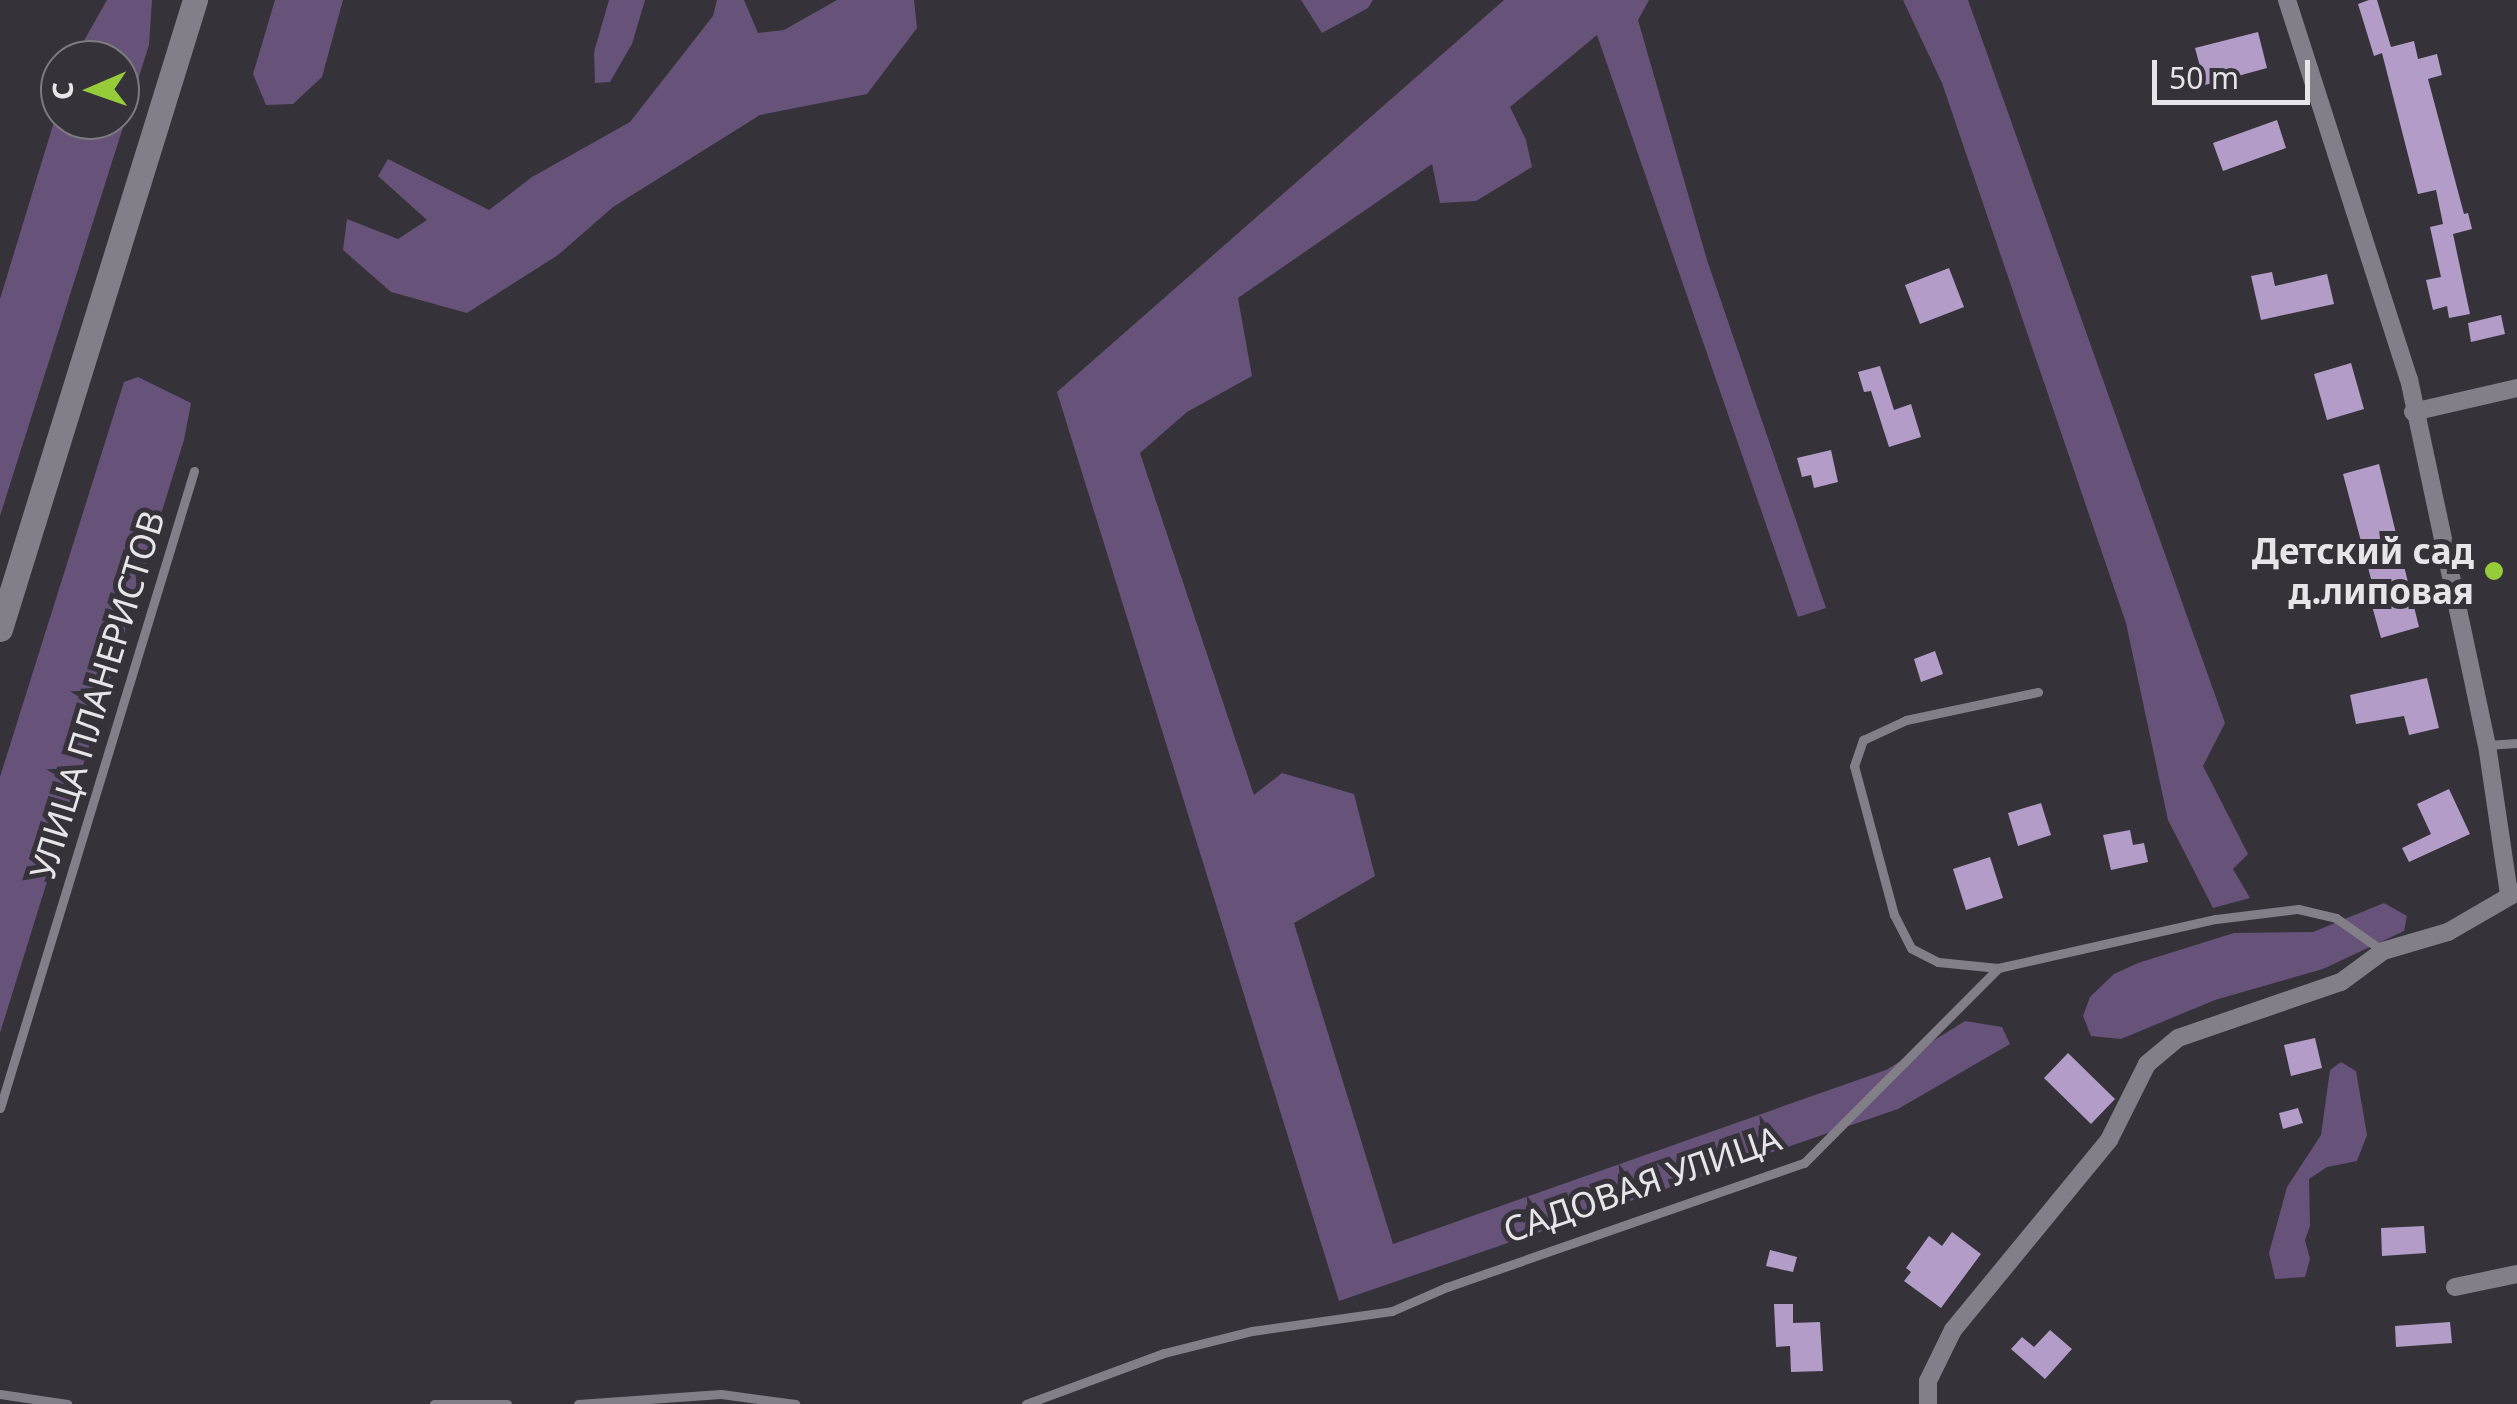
<!DOCTYPE html>
<meta charset="utf-8">
<style>
body{margin:0}
#map{position:relative;width:2517px;height:1404px;overflow:hidden;background:#353239;font-family:"Noto Sans",sans-serif}
div>[style]{position:absolute}
[style*='--x']{left:calc(var(--x)*1px);top:calc(var(--y)*1px);width:calc(var(--w)*1px);rotate:calc(var(--a)*1deg)}
.forest>*{inset:0;background:#675279}
.building>*{inset:0;background:#b39dc8}
.lane>*{height:9px;margin:-4.5px;padding:0 4.5px;transform-origin:4.5px;border-radius:4.5px;background:#837f88}
.street>*{height:18px;margin:-9px;padding:0 9px;transform-origin:9px;border-radius:9px;background:#837f88}
.secondary>*{height:25px;margin:-12.5px;padding:0 12.5px;transform-origin:12.5px;border-radius:12.5px;background:#837f88}
.dots>*{width:28px;height:28px;translate:-50% -50%;box-sizing:border-box;border:5px solid #353239;border-radius:50%}
span{translate:-50% -50%;white-space:nowrap;text-align:center;line-height:1.15;-webkit-text-stroke:10px #353239;paint-order:stroke}
.poi-label{font-size:35px;color:#e8e5ea;font-weight:700}
.right{translate:-100% -50%;text-align:right}
.street-label{font-size:35px;color:#e8e5ea}
.north{position:absolute;left:40px;top:40px;width:100px;height:100px;box-sizing:border-box;background:#353239;border:2px solid #7d7a80;border-radius:50%;rotate:268deg;font-size:28px;font-weight:700;line-height:40px;text-align:center;color:#e8e5ea}
.north::after{content:'';display:block;margin:auto;width:35px;height:45px;background:#96cc3a;clip-path:polygon(50% 0,100% 100%,50% 72%,0 100%)}
.scale{position:absolute;left:2152px;top:60px;width:158px;height:45px;box-sizing:border-box;border:5px solid #e8e5ea;border-top:0;padding-left:12px;font-size:30px;line-height:35px;white-space:nowrap;color:#e8e5ea;-webkit-text-stroke:8px #353239;paint-order:stroke}
</style>
<div id="map">
<div class="forest">
<div style="clip-path:polygon(107px 0,152px 0,149px 45px,0 516px,0 299px,60px 102px,60px 120px,120px 120px,120px 60px,73px 60px)"></div>
<div style="clip-path:polygon(275px 0,343px 0,322px 77px,293px 104px,266px 105px,253px 74px)"></div>
<div style="clip-path:polygon(609px 0,645px 0,632px 44px,610px 82px,595px 83px,594px 52px)"></div>
<div style="clip-path:polygon(717px 0,744px 0,758px 33px,784px 30px,837px 0,914px 0,917px 28px,867px 94px,760px 115px,613px 207px,558px 255px,467px 313px,391px 292px,343px 250px,347px 219px,398px 239px,427px 220px,378px 176px,388px 159px,489px 210px,532px 177px,630px 122px,713px 16px)"></div>
<div style="clip-path:polygon(1301px 0,1373px 0,1368px 8px,1322px 33px)"></div>
<div style="clip-path:polygon(1504px 0,1649px 0,1638px 20px,1707px 260px,1826px 608px,1798px 617px,1597px 35px,1510px 107px,1526px 140px,1532px 167px,1476px 201px,1440px 203px,1432px 164px,1238px 298px,1252px 376px,1187px 412px,1140px 453px,1254px 795px,1282px 773px,1354px 794px,1375px 876px,1294px 923px,1393px 1244px,1886px 1070px,1965px 1021px,2002px 1027px,2010px 1044px,1898px 1109px,1339px 1301px,1057px 392px)"></div>
<div style="clip-path:polygon(1903px 0,1968px 0,2225px 723px,2203px 766px,2248px 854px,2233px 869px,2250px 898px,2213px 908px,2168px 820px,2126px 623px,1942px 83px)"></div>
<div style="clip-path:polygon(138px 377px,191px 403px,184px 440px,0 1033px,0 777px,124px 382px)"></div>
<div style="clip-path:polygon(2384px 903px,2407px 916px,2404px 931px,2323px 969px,2215px 1000px,2121px 1039px,2091px 1036px,2083px 1016px,2090px 997px,2114px 974px,2138px 963px,2234px 933px,2313px 932px)"></div>
<div style="clip-path:polygon(2341px 1062px,2356px 1071px,2367px 1135px,2357px 1161px,2327px 1167px,2309px 1179px,2310px 1226px,2305px 1240px,2310px 1259px,2305px 1277px,2275px 1279px,2269px 1253px,2287px 1187px,2321px 1135px,2330px 1070px)"></div>
</div>
<div class="building">
<div style="clip-path:polygon(2369px 0,2377px 0,2391px 47px,2414px 41px,2418px 59px,2437px 54px,2442px 75px,2428px 79px,2464px 214px,2468px 213px,2472px 229px,2453px 234px,2470px 314px,2449px 318px,2447px 306px,2433px 310px,2426px 280px,2441px 277px,2430px 227px,2443px 224px,2436px 190px,2418px 194px,2382px 53px,2374px 56px,2358px 4px)"></div>
<div style="clip-path:polygon(2258px 32px,2267px 68px,2205px 85px,2195px 48px)"></div>
<div style="clip-path:polygon(2277px 120px,2286px 148px,2223px 171px,2213px 143px)"></div>
<div style="clip-path:polygon(1949px 268px,1964px 307px,1920px 324px,1905px 285px)"></div>
<div style="clip-path:polygon(2272px 272px,2275px 286px,2327px 274px,2334px 304px,2261px 320px,2251px 276px)"></div>
<div style="clip-path:polygon(2501px 315px,2505px 334px,2471px 342px,2468px 323px)"></div>
<div style="clip-path:polygon(2351px 363px,2364px 409px,2327px 420px,2314px 374px)"></div>
<div style="clip-path:polygon(1880px 366px,1894px 410px,1911px 404px,1921px 437px,1889px 447px,1871px 391px,1864px 392px,1858px 372px)"></div>
<div style="clip-path:polygon(1831px 450px,1838px 482px,1814px 488px,1811px 475px,1802px 477px,1797px 458px)"></div>
<div style="clip-path:polygon(2379px 464px,2419px 627px,2381px 638px,2368px 592px,2374px 590px,2343px 474px)"></div>
<div style="clip-path:polygon(1935px 651px,1943px 674px,1921px 682px,1914px 659px)"></div>
<div style="clip-path:polygon(2427px 678px,2439px 728px,2409px 735px,2404px 716px,2356px 724px,2350px 695px)"></div>
<div style="clip-path:polygon(2449px 789px,2470px 834px,2409px 862px,2402px 848px,2431px 834px,2417px 804px)"></div>
<div style="clip-path:polygon(2041px 803px,2051px 835px,2018px 846px,2008px 813px)"></div>
<div style="clip-path:polygon(2130px 830px,2133px 845px,2144px 843px,2148px 862px,2111px 870px,2103px 835px)"></div>
<div style="clip-path:polygon(1990px 857px,2003px 898px,1966px 910px,1953px 869px)"></div>
<div style="clip-path:polygon(2315px 1038px,2322px 1068px,2291px 1076px,2284px 1045px)"></div>
<div style="clip-path:polygon(2068px 1053px,2115px 1099px,2091px 1124px,2044px 1078px)"></div>
<div style="clip-path:polygon(2298px 1108px,2303px 1123px,2283px 1129px,2279px 1113px)"></div>
<div style="clip-path:polygon(2424px 1226px,2426px 1253px,2382px 1256px,2381px 1228px)"></div>
<div style="clip-path:polygon(1952px 1232px,1981px 1254px,1941px 1308px,1904px 1281px,1911px 1272px,1906px 1268px,1929px 1236px,1942px 1246px)"></div>
<div style="clip-path:polygon(1770px 1250px,1797px 1257px,1793px 1272px,1766px 1266px)"></div>
<div style="clip-path:polygon(1774px 1304px,1793px 1304px,1793px 1323px,1820px 1322px,1823px 1371px,1791px 1372px,1790px 1346px,1776px 1347px)"></div>
<div style="clip-path:polygon(2450px 1322px,2452px 1343px,2396px 1347px,2395px 1326px)"></div>
<div style="clip-path:polygon(2050px 1330px,2072px 1349px,2045px 1379px,2011px 1349px,2022px 1337px,2034px 1347px)"></div>
</div>
<div class="lane">
<div style="--x:2487;--y:745;--w:30;--a:-4"></div>
<div style="--x:1998;--y:968;--w:60;--a:-174.3"></div>
<div style="--x:1938;--y:962;--w:30;--a:-153"></div>
<div style="--x:1911;--y:948;--w:37;--a:-117"></div>
<div style="--x:1894;--y:915;--w:154;--a:-105"></div>
<div style="--x:1854;--y:766;--w:28;--a:-71"></div>
<div style="--x:1863;--y:740;--w:47;--a:-24.9"></div>
<div style="--x:1906;--y:720;--w:135;--a:-12"></div>
<div style="--x:0;--y:1108;--w:666;--a:-73.06"></div>
<div style="--x:0;--y:1394;--w:68;--a:8.5"></div>
<div style="--x:434;--y:1404;--w:73;--a:0"></div>
<div style="--x:578;--y:1404;--w:143;--a:-4"></div>
<div style="--x:721;--y:1394;--w:75;--a:7.7"></div>
<div style="--x:1026;--y:1404;--w:147;--a:-20.3"></div>
<div style="--x:1164;--y:1353;--w:91;--a:-14"></div>
<div style="--x:1252;--y:1331;--w:141;--a:-8.1"></div>
<div style="--x:1392;--y:1311;--w:60;--a:-23.6"></div>
<div style="--x:1447;--y:1287;--w:378;--a:-19.2"></div>
<div style="--x:1804;--y:1163;--w:275;--a:-45.1"></div>
<div style="--x:1998;--y:968;--w:223;--a:-12.7"></div>
<div style="--x:2216;--y:919;--w:83;--a:-7"></div>
<div style="--x:2298;--y:909;--w:39;--a:13"></div>
<div style="--x:2336;--y:918;--w:57;--a:35.1"></div>
</div>
<div class="street">
<div style="--x:2287;--y:0;--w:398;--a:72.2"></div>
<div style="--x:2409;--y:379;--w:374;--a:78"></div>
<div style="--x:2487;--y:745;--w:151;--a:81.6"></div>
<div style="--x:2413;--y:412;--w:107;--a:-13"></div>
<div style="--x:2455;--y:1287;--w:63;--a:-11.8"></div>
<div style="--x:1928;--y:1404;--w:23;--a:-90"></div>
<div style="--x:1928;--y:1381;--w:57;--a:-63.9"></div>
<div style="--x:1953;--y:1330;--w:246;--a:-50.6"></div>
<div style="--x:2109;--y:1140;--w:85;--a:-63.4"></div>
<div style="--x:2147;--y:1064;--w:40;--a:-40"></div>
<div style="--x:2178;--y:1038;--w:172;--a:-19"></div>
<div style="--x:2341;--y:982;--w:52;--a:-36.4"></div>
<div style="--x:2383;--y:951;--w:68;--a:-16.3"></div>
<div style="--x:2448;--y:932;--w:80;--a:-30.1"></div>
</div>
<div class="secondary">
<div style="--x:0;--y:629;--w:659;--a:-72.78"></div>
</div>
<div class="dots">
<div style="left:2494px;top:571px;background:#96cc3a"></div>
</div>
<div class="poi-label">
<span class="right" style="left:2474px;top:571px">Детский сад<br>д.липовая</span>
</div>
<div class="street-label">
<span style="left:97px;top:695px;rotate:-73deg">УЛИЦА ПЛАНЕРИСТОВ</span>
<span style="left:1642px;top:1184px;rotate:-19deg">САДОВАЯ УЛИЦА</span>
</div>
<div class="north">С</div>
<div class="scale">50 m</div>
</div>
